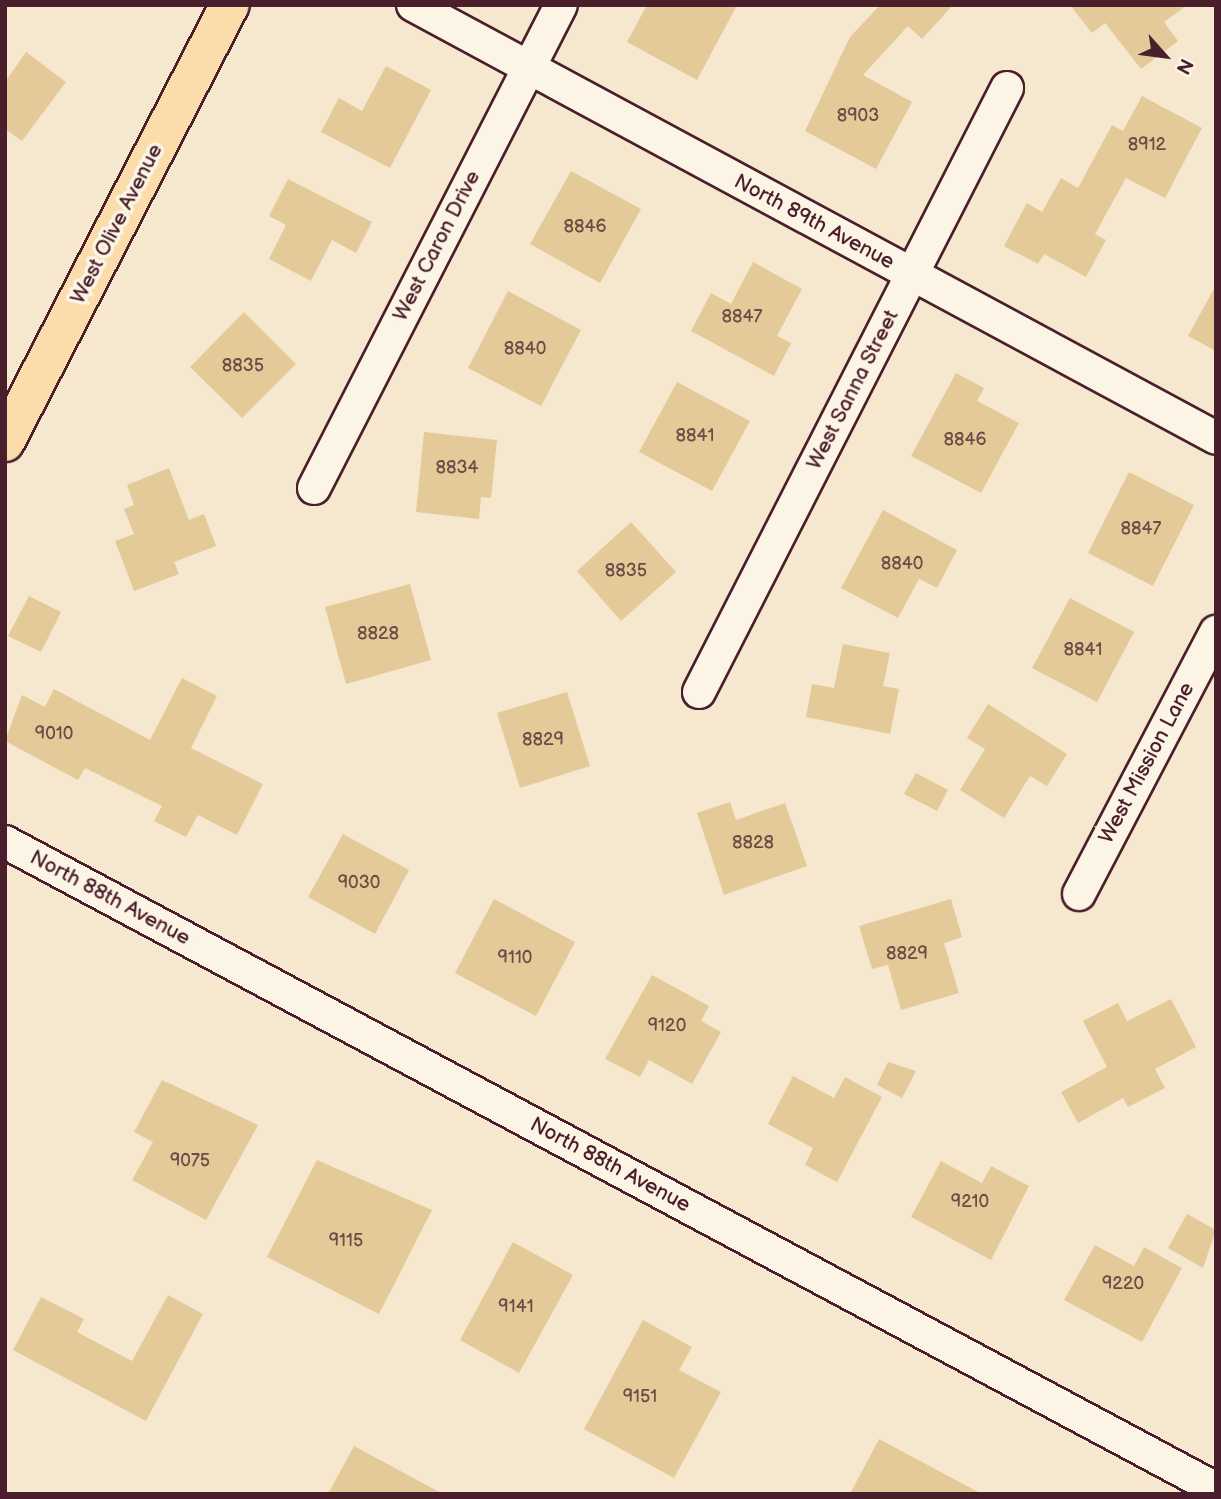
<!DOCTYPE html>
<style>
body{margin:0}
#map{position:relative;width:1221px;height:1499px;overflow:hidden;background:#f5e8ce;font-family:"Balsamiq Sans",sans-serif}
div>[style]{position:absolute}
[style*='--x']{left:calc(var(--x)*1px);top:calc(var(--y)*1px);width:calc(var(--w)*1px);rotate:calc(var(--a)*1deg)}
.building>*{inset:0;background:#e4ca99}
.roads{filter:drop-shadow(2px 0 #4a1f2b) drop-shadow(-2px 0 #4a1f2b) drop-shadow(0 2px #4a1f2b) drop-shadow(0 -2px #4a1f2b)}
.minor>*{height:32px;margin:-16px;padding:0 16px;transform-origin:16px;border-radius:16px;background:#fcf5e5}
.major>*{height:38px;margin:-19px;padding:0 19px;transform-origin:19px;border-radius:19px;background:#faddab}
span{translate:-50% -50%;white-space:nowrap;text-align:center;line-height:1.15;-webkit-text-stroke:7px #fcf5e5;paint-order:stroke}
.number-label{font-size:18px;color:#704a46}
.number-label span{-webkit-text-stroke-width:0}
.street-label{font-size:21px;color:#4a1f2b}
.frame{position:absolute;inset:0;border:7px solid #4a1f2b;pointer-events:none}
.north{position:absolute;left:1130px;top:21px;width:70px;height:70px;-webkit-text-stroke:5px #fcf5e5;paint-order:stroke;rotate:118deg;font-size:19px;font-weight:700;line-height:28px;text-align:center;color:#4a1f2b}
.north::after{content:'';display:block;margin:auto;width:24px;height:32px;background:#4a1f2b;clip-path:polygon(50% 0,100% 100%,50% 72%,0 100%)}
</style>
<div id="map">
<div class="building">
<div style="clip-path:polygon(647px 5px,737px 5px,697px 80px,627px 42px)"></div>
<div style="clip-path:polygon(880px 5px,953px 5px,922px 39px,908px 26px,863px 75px,912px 102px,876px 169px,805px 131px,850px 37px)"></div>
<div style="clip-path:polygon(1070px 5px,1187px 5px,1164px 22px,1178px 41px,1141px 69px,1105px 23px,1092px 33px)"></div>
<div style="clip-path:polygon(26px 52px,66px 82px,22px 141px,5px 129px,5px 82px)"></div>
<div style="clip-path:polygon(386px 66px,431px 90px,390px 168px,321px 132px,339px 98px,362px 111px)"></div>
<div style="clip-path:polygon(1142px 96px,1202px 128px,1165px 198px,1126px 178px,1095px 234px,1106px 240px,1086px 277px,1044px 254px,1038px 264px,1004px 246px,1027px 203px,1042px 212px,1061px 178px,1078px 188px,1112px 125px,1123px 131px)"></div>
<div style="clip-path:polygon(571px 171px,641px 209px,600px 283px,530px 244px)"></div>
<div style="clip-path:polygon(288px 179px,372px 222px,356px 253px,332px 240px,311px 281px,269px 259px,286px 225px,269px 216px)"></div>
<div style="clip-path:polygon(753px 262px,802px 289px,777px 336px,791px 343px,774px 376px,691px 331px,711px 293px,731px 304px)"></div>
<div style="clip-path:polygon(1216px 285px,1216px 351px,1188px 336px)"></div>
<div style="clip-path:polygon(508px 291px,581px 330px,541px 406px,468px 368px)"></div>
<div style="clip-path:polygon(244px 312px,296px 364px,242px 418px,190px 367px)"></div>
<div style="clip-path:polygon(956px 373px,984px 388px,977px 401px,1019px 423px,981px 493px,911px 456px)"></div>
<div style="clip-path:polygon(677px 382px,750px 421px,712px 491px,639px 452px)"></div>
<div style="clip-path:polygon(424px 432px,497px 440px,491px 498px,481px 497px,479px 519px,416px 512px)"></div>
<div style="clip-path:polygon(169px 468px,189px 520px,204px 514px,216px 546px,174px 562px,179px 574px,134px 591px,115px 541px,134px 534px,124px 509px,134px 505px,127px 485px)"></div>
<div style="clip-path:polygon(1129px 472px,1194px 505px,1153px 586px,1088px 553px)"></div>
<div style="clip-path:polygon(883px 510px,957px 550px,937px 588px,919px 579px,898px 618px,841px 588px)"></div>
<div style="clip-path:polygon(631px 522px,676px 572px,621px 621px,577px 571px)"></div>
<div style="clip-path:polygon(410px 584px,431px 660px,346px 684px,325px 607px)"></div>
<div style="clip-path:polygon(29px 596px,61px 612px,41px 652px,8px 636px)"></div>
<div style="clip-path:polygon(1070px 598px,1134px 632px,1097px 702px,1032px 668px)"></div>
<div style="clip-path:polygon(843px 644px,890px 653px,883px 686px,899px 689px,890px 734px,806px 717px,812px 684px,834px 688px)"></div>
<div style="clip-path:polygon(182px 678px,217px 696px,191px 748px,263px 784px,237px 835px,198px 815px,186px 837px,154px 821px,162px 806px,85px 768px,78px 780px,5px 741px,22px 695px,45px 707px,54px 689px,150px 740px)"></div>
<div style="clip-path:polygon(567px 692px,590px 766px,520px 788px,497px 713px)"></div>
<div style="clip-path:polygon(988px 704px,1067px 754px,1047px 786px,1030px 776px,1004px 818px,960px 790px,985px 749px,967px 738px)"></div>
<div style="clip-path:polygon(916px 773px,948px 790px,937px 811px,904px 794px)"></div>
<div style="clip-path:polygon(730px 802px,736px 820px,785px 803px,807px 866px,724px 895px,697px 813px)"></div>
<div style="clip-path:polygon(343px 834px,409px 870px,375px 934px,308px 897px)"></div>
<div style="clip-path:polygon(494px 899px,575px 942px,536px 1016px,455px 973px)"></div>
<div style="clip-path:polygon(951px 899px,962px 937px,944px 943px,959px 993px,901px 1010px,888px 965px,872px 969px,859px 926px)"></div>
<div style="clip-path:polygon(652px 975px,709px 1006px,701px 1021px,721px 1032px,692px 1084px,649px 1060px,640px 1077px,605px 1059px)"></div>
<div style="clip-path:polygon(1171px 999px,1196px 1047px,1155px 1069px,1165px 1088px,1128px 1107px,1123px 1098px,1078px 1123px,1061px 1092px,1107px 1067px,1083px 1021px,1118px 1003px,1127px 1021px)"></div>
<div style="clip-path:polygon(888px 1062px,916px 1071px,902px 1098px,877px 1085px)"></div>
<div style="clip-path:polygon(793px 1076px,834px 1098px,845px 1077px,882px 1097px,837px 1182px,805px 1165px,813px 1148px,768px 1124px)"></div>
<div style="clip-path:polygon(162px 1080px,258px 1125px,206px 1220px,132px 1180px,153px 1142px,134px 1132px)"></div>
<div style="clip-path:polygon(317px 1160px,432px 1210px,379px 1314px,267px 1257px)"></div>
<div style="clip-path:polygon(941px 1161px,982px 1183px,991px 1166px,1029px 1186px,991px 1260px,911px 1217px)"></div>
<div style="clip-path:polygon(1187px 1214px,1216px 1230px,1203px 1268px,1168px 1248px)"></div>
<div style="clip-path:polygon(513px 1242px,573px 1275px,519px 1373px,460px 1340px)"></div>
<div style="clip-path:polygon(1095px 1245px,1134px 1266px,1144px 1247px,1182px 1268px,1142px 1342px,1064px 1300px)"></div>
<div style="clip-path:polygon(168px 1295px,203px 1314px,146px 1421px,13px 1350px,41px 1297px,84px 1319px,77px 1332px,132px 1361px)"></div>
<div style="clip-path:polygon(643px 1320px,692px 1347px,679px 1370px,721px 1392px,674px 1478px,584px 1429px)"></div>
<div style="clip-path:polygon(879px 1439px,982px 1494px,850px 1494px)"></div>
<div style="clip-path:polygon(354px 1446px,443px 1494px,328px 1494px)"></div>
</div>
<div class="roads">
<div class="minor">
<div style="--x:413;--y:5;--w:912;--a:28.33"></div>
<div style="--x:314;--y:488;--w:542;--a:-62.92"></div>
<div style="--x:699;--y:692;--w:678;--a:-62.98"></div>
<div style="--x:5;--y:842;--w:1373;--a:28.11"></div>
<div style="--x:1079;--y:894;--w:296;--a:-62.4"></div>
</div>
<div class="major">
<div style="--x:5;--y:442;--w:492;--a:-62.8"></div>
</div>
</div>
<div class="number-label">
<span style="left:858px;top:116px">8903</span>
<span style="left:1147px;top:145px">8912</span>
<span style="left:585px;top:227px">8846</span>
<span style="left:742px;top:317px">8847</span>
<span style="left:525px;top:349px">8840</span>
<span style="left:243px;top:366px">8835</span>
<span style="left:695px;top:436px">8841</span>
<span style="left:965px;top:440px">8846</span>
<span style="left:457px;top:468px">8834</span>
<span style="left:1141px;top:529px">8847</span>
<span style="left:902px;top:564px">8840</span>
<span style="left:626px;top:571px">8835</span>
<span style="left:378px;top:634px">8828</span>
<span style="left:1083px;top:650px">8841</span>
<span style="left:54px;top:734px">9010</span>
<span style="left:543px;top:740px">8829</span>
<span style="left:753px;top:843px">8828</span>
<span style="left:359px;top:883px">9030</span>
<span style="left:907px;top:954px">8829</span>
<span style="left:515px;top:958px">9110</span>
<span style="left:667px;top:1026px">9120</span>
<span style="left:190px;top:1161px">9075</span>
<span style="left:970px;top:1202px">9210</span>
<span style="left:346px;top:1241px">9115</span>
<span style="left:1123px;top:1284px">9220</span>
<span style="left:516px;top:1307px">9141</span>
<span style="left:640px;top:1397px">9151</span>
</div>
<div class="street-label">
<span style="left:814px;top:222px;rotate:28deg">North 89th Avenue</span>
<span style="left:117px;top:224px;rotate:-63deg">West Olive Avenue</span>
<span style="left:437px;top:246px;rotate:-63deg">West Caron Drive</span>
<span style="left:853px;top:390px;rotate:-63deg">West Sanna Street</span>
<span style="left:1147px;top:763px;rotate:-62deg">West Mission Lane</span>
<span style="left:110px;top:898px;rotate:28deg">North 88th Avenue</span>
<span style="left:610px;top:1165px;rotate:28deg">North 88th Avenue</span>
</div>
<div class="frame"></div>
<div class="north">N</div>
</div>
